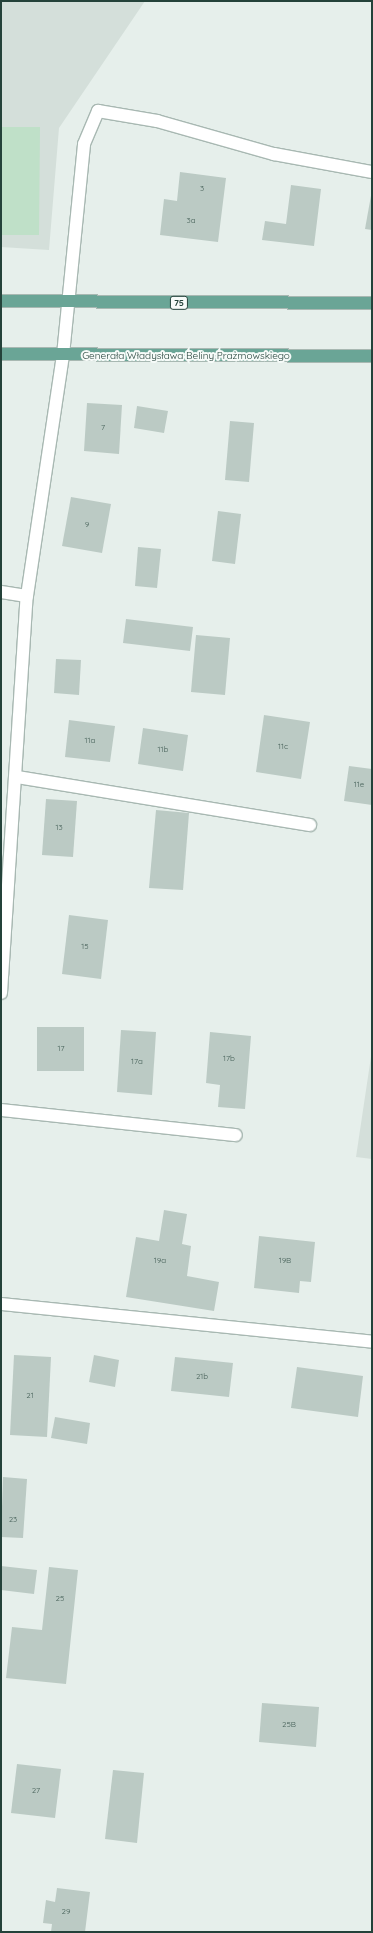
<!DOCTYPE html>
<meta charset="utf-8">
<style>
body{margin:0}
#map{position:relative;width:373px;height:1933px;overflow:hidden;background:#e6efeb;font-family:Quicksand,sans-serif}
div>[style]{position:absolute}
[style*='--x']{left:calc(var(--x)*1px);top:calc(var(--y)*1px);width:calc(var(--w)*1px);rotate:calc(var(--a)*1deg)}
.built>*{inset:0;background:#d4dfda}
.green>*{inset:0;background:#bfe0c8}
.building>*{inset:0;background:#bbcac4}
.roads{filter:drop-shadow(1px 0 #a8b8b2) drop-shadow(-1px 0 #a8b8b2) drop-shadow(0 1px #a8b8b2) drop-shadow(0 -1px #a8b8b2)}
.minor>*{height:12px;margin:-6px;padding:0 6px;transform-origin:6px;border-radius:6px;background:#fff}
.major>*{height:12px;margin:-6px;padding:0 6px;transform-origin:6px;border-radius:6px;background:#6aa596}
span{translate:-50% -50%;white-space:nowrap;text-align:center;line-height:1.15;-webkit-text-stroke:4px #f7fbf9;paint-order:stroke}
.number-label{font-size:8px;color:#4a645c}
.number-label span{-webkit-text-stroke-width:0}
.shield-label span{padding:1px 3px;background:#f7fbf9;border:1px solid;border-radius:3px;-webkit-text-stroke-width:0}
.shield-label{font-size:9px;color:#24423a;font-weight:700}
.street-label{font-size:10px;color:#24423a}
.frame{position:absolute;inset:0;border:2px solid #24423a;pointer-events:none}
</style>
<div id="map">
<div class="built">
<div style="clip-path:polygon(1px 1px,145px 1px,59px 128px,49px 250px,1px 247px)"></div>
<div style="clip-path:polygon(372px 1050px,372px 1159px,356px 1157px)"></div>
</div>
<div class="green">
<div style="clip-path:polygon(1px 127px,40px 127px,39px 235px,1px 235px)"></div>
</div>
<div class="building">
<div style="clip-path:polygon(180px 172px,226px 178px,218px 242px,160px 235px,164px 199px,177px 201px)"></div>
<div style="clip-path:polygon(291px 185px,321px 189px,314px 246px,262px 240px,265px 221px,286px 224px)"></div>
<div style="clip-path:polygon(372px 190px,372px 230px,365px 229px)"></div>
<div style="clip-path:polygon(87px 403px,122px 405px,119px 454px,84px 451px)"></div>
<div style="clip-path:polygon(137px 406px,168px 411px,164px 433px,134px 428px)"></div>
<div style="clip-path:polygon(230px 421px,254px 423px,249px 482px,225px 480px)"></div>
<div style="clip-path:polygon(71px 497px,111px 504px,102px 553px,62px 546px)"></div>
<div style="clip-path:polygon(218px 511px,241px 514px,235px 564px,212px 561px)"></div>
<div style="clip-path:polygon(138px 547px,161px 549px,157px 588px,135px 586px)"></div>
<div style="clip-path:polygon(126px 619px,193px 627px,190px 651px,123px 643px)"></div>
<div style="clip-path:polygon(196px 635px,230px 638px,225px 695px,191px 692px)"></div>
<div style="clip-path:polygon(56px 659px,81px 660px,79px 695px,54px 693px)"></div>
<div style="clip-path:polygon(264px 715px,310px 722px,301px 779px,256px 772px)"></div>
<div style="clip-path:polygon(69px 720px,115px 726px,110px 762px,65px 757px)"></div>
<div style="clip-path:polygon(143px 728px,188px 735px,183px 771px,138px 764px)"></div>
<div style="clip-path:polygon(349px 766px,372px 769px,372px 805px,344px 801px)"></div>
<div style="clip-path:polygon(46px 799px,77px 801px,73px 857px,42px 855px)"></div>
<div style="clip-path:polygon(156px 810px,189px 813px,183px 890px,149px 888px)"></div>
<div style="clip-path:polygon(69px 915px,108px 920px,101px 979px,62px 974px)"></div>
<div style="clip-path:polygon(37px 1027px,84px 1027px,84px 1071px,37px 1071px)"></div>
<div style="clip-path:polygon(121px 1030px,156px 1032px,152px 1095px,117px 1092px)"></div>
<div style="clip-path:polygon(210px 1032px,251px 1036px,245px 1109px,218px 1107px,220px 1085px,206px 1083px)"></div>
<div style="clip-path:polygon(164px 1210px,187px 1214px,182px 1244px,191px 1246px,187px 1276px,219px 1282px,214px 1311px,126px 1297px,136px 1237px,159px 1241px)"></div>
<div style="clip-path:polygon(259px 1236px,315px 1242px,311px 1282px,300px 1281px,299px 1293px,254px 1288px)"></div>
<div style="clip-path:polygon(14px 1355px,51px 1357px,47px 1437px,10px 1435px)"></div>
<div style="clip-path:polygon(94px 1355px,119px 1360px,115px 1387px,89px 1382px)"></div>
<div style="clip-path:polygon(175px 1357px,233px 1363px,229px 1397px,171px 1391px)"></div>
<div style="clip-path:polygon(297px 1367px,363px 1376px,358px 1417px,291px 1408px)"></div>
<div style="clip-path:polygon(55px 1417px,90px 1423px,87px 1444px,51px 1438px)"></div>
<div style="clip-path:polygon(3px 1477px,27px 1479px,23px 1538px,1px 1537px)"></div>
<div style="clip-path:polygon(1px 1566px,37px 1570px,34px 1594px,1px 1590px)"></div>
<div style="clip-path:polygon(49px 1567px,78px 1570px,66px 1684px,6px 1678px,12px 1627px,42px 1630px)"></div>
<div style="clip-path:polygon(262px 1703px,319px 1707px,316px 1747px,259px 1742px)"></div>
<div style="clip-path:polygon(17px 1764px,61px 1769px,55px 1818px,11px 1813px)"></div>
<div style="clip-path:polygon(113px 1770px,144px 1773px,137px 1843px,105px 1839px)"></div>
<div style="clip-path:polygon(57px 1888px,90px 1892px,85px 1932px,51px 1932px,52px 1924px,43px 1923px,46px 1900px,55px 1902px)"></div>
</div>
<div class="roads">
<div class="minor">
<div style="--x:1;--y:592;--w:26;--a:9"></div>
<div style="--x:17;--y:777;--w:297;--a:9.3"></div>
<div style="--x:1;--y:993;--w:398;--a:-86.3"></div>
<div style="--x:27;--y:596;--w:244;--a:-81.5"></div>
<div style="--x:63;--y:355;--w:212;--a:-84.3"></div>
<div style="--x:84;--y:144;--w:36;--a:-67"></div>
<div style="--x:98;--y:111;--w:60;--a:9.6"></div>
<div style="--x:157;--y:121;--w:122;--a:15.8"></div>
<div style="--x:274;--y:154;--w:100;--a:10.4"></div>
<div style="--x:1;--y:1110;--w:236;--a:6.1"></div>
<div style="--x:1;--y:1304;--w:373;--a:5.8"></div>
</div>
<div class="major">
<div style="--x:1;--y:301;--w:371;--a:0.3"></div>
<div style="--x:1;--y:354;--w:371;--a:0.3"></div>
</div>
</div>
<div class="number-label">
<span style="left:202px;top:189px">3</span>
<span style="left:191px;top:221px">3a</span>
<span style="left:103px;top:428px">7</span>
<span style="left:87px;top:525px">9</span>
<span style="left:90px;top:741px">11a</span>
<span style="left:283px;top:747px">11c</span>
<span style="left:163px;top:750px">11b</span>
<span style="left:359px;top:785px">11e</span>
<span style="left:59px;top:828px">13</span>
<span style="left:85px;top:947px">15</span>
<span style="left:61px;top:1049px">17</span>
<span style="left:229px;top:1059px">17b</span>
<span style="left:137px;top:1062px">17a</span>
<span style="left:160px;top:1261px">19a</span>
<span style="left:285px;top:1261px">19B</span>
<span style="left:202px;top:1377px">21b</span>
<span style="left:30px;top:1396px">21</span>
<span style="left:13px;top:1520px">23</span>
<span style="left:60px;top:1599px">25</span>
<span style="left:289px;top:1725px">25B</span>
<span style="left:36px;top:1791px">27</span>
<span style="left:66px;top:1912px">29</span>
</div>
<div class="shield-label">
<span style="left:179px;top:303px">75</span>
</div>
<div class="street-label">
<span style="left:186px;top:356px">Generała Władysława Beliny Prażmowskiego</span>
</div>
<div class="frame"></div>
</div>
